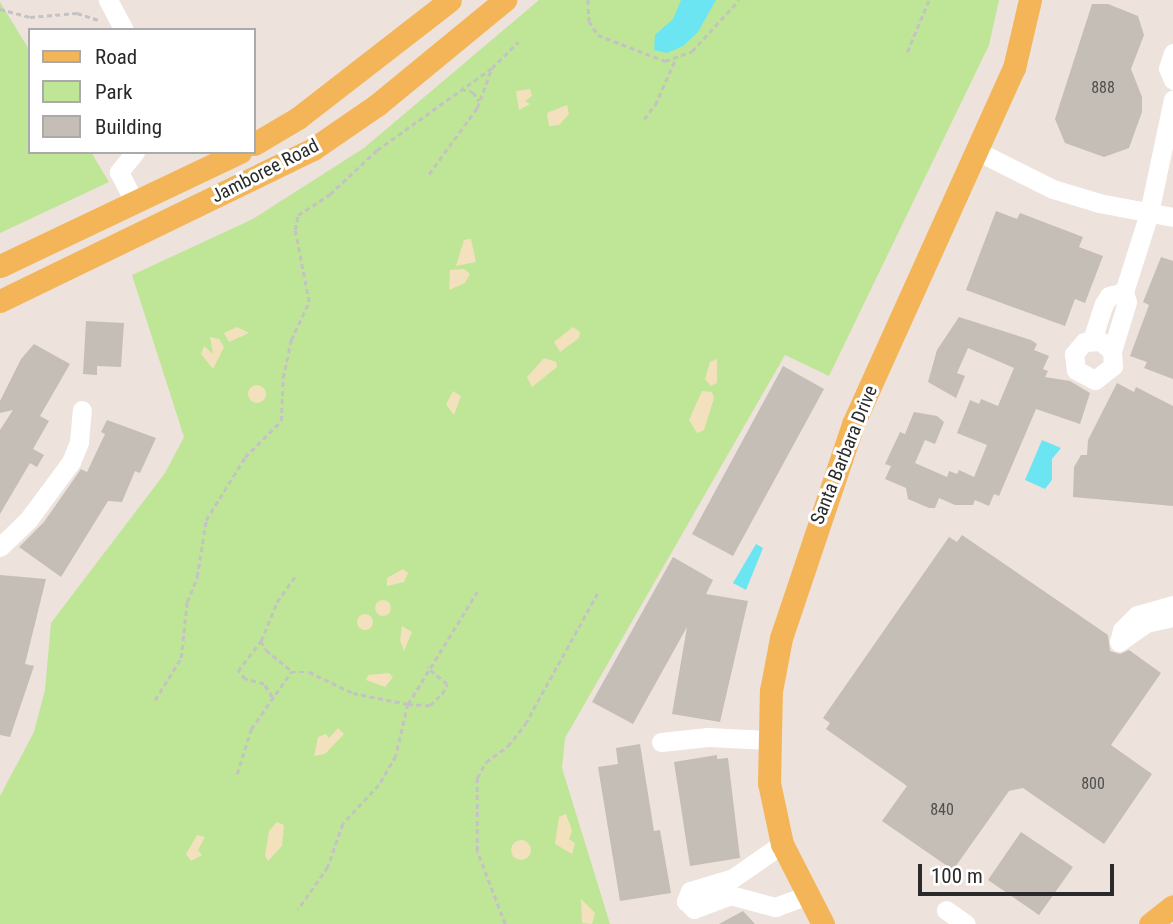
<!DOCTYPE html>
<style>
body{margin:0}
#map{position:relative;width:1173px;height:924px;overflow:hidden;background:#ede2dc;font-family:"Roboto Condensed",sans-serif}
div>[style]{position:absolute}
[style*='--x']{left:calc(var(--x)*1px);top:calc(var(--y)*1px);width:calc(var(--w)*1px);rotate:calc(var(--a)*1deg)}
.green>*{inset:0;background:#bfe597}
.sand>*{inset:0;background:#f3e1be}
.round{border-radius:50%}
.water>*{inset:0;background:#6ce5f2}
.building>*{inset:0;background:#c4beb7}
.path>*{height:2.5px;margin-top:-1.25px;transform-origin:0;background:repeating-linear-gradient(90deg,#c3c3c3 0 5px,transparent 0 8.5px)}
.minor>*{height:19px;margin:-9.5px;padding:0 9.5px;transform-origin:9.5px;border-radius:9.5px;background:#fff}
.major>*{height:23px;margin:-11.5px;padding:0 11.5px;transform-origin:11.5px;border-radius:11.5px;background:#f4b559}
span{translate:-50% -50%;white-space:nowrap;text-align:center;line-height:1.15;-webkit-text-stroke:6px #fff;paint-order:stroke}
.number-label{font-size:16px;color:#504f4d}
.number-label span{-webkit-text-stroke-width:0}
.street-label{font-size:19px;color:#2a2a2a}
.legend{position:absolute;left:28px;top:28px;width:228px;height:126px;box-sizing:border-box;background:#fff;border:2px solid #aaa;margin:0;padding:9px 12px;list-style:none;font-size:21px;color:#2a2a2a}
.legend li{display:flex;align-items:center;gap:14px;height:35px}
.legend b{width:35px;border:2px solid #aaa}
.scale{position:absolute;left:918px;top:864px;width:196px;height:32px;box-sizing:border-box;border:4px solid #2a2a2a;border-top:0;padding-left:9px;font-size:21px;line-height:24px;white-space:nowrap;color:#2a2a2a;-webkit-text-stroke:5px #fff;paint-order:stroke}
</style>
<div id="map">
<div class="green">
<div style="clip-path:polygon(539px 0,999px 0,989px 45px,829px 376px,785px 355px,565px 738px,562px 768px,610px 924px,0 924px,0 796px,34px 732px,45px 690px,51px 623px,165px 473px,184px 437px,132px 275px,253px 219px,364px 148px)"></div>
<div style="clip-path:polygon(0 2px,30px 51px,30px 152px,91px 152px,109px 182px,0 233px)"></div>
</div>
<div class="sand">
<div style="clip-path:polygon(530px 89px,532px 96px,525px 101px,530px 104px,519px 110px,516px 91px)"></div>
<div style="clip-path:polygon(567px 105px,569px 114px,559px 125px,549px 126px,547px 113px)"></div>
<div style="clip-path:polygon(471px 239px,476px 262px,456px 266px,464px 240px)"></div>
<div style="clip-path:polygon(464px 269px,470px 274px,465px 283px,449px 290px,450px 270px)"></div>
<div style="clip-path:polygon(237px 327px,249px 333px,229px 342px,224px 333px)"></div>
<div style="clip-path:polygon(573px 327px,580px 332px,579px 338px,560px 352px,554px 342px)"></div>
<div style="clip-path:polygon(210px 337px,219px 339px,224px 347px,213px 369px,201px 354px,204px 346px,213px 354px)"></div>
<div style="clip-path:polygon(544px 358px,556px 362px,557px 367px,532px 387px,527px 377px)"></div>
<div style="clip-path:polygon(717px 359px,717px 383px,711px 386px,705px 379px,710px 362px)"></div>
<div class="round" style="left:248px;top:385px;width:18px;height:18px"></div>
<div style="clip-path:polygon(453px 391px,461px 396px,454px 415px,446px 404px)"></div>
<div style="clip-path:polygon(702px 391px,712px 392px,714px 398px,704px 430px,697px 433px,689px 420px)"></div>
<div style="clip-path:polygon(403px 569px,408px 573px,404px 582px,387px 586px,387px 578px)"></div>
<div class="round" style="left:375px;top:600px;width:16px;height:16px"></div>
<div class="round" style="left:357px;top:614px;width:16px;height:16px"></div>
<div style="clip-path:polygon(402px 626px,412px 632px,404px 651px,400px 640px)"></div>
<div style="clip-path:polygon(389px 673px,393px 677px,385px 687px,366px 680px,368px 675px)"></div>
<div style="clip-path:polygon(338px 728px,344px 734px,325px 754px,314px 756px,318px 737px,326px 734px,329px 738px)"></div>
<div style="clip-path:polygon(566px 814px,572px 831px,569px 839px,575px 843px,572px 854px,555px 844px,559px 817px)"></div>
<div style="clip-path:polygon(277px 822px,284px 825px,282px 846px,268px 861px,265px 856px,269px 831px)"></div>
<div style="clip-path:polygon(197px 835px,205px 837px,198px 850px,202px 855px,191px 861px,186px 854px)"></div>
<div class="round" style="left:511px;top:840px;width:20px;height:20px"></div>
<div style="clip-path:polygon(581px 899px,595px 913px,592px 924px,582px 923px)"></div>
</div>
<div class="water">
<div style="clip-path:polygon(681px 0,716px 0,698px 32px,683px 46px,667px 53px,654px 50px,655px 35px,673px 19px)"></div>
<div style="clip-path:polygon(1042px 440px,1061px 448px,1052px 459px,1052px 480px,1045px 489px,1025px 480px)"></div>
<div style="clip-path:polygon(756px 544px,763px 548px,746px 590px,733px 583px)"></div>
</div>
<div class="building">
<div style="clip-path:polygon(1092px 4px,1108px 4px,1138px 16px,1144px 35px,1131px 69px,1142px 97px,1142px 112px,1129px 148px,1104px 157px,1065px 143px,1055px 119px)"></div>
<div style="clip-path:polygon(996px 211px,1017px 219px,1020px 213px,1083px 237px,1079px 247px,1103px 256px,1085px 303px,1075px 299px,1065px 326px,966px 290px)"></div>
<div style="clip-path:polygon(1161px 257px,1173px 261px,1173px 379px,1144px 368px,1147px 362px,1130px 356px,1149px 305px,1143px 302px)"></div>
<div style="clip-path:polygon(959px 317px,1031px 340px,1037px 344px,1034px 350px,1049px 356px,1043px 369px,1048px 371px,1045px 377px,1070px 381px,1090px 393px,1080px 424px,1036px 409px,999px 496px,994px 494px,989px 506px,975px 500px,973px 505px,955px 505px,939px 498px,935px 508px,929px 508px,908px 499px,906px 488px,885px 479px,891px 466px,885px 464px,900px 432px,905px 434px,914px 412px,937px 416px,944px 422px,935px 444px,925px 440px,915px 463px,947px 477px,949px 471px,957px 474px,959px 470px,974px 477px,987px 445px,957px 433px,970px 400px,979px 404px,981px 399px,998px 406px,1014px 368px,968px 348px,957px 373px,965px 376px,956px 398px,928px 382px,937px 350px)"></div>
<div style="clip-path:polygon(86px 321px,124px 323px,121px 367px,97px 366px,97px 375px,83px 374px)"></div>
<div style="clip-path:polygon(34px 344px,70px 364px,40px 416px,49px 421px,33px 449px,44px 455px,37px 467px,30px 463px,0 514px,0 430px,13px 410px,0 413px,0 401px,21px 359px)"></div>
<div style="clip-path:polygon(783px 366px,824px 389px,733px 556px,692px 534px)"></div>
<div style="clip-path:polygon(1117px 383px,1134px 392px,1136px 387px,1173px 406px,1173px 506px,1073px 497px,1074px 467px,1081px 455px,1087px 455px,1088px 440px)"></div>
<div style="clip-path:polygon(107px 420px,156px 438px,140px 473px,135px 471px,122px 502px,108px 501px,61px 577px,19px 547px,44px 522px,81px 469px,87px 472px,105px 434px,101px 432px)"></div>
<div style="clip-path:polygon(962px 535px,1108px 635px,1110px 651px,1120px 654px,1129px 650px,1161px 673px,1111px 745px,1152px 774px,1104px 844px,1023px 788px,1009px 791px,953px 870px,882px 821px,907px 786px,826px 729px,830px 723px,823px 718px,949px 537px,957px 542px)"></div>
<div style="clip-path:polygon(673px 557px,713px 580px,706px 594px,748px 601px,720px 722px,672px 714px,687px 627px,633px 724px,592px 702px)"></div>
<div style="clip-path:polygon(0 575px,46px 579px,25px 664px,34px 666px,10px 737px,0 735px)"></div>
<div style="clip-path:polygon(640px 744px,654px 831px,660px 830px,671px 893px,620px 901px,598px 767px,618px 764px,616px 748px)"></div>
<div style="clip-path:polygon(717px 755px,717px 759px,728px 758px,740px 858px,690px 866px,674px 762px)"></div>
<div style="clip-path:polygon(1021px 832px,1073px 867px,1039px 915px,988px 880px)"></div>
<div style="clip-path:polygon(743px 911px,755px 924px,719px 924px)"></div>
</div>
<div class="path">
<div style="--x:588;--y:0;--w:21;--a:87"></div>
<div style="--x:589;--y:21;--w:17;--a:57"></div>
<div style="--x:598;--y:35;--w:72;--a:21.2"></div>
<div style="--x:665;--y:61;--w:29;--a:-20"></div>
<div style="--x:692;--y:51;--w:69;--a:-47.3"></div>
<div style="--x:0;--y:9;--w:31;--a:15"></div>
<div style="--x:30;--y:17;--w:47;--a:-4.9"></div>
<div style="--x:77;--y:13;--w:25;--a:18"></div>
<div style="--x:907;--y:52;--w:56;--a:-67.1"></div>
<div style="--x:461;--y:89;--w:12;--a:14"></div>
<div style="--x:473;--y:92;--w:11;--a:56"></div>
<div style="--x:644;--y:119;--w:18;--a:-52"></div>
<div style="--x:655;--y:105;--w:49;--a:-66"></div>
<div style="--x:429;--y:174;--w:82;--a:-54"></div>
<div style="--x:477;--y:108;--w:40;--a:-69.8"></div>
<div style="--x:261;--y:641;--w:10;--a:61"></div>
<div style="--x:266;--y:650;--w:35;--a:39"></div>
<div style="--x:272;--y:697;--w:15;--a:-122"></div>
<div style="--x:264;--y:684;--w:20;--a:-165"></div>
<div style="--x:245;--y:679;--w:11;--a:-131"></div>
<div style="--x:238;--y:671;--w:38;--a:-53"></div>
<div style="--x:261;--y:641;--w:42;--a:-67.7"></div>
<div style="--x:277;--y:602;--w:32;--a:-55"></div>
<div style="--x:155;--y:700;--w:49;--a:-58.2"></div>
<div style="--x:181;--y:658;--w:56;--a:-83.9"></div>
<div style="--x:187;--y:602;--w:27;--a:-68"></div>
<div style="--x:197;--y:577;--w:58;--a:-81"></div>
<div style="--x:206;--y:520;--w:74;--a:-58.2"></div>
<div style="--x:245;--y:457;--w:51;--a:-45"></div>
<div style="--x:281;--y:421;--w:43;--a:-87.3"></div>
<div style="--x:283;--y:378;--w:39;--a:-78"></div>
<div style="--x:291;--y:340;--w:42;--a:-64.7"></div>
<div style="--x:309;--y:302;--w:73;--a:-101"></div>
<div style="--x:295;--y:230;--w:15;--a:-79"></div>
<div style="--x:298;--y:215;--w:38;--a:-33"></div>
<div style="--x:330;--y:194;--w:64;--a:-43.1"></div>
<div style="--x:377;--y:150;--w:141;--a:-35.5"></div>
<div style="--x:492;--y:68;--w:37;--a:-45"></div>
<div style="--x:408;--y:704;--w:132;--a:-58.4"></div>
<div style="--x:408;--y:704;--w:22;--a:3"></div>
<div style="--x:430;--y:705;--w:16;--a:-43"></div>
<div style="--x:442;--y:694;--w:11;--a:-63"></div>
<div style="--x:447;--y:684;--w:26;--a:-141"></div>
<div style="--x:237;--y:774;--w:47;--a:-72.7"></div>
<div style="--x:251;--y:729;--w:70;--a:-54.9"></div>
<div style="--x:291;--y:672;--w:18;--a:0"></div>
<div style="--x:309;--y:672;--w:49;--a:25.5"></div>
<div style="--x:353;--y:693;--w:56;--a:11.3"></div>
<div style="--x:408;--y:704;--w:53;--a:103"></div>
<div style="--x:396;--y:756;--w:34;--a:120"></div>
<div style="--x:379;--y:785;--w:53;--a:132.7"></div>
<div style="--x:343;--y:824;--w:46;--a:109.2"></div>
<div style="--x:328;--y:867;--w:52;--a:124.9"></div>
<div style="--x:505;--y:924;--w:78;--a:-111"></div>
<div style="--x:477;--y:851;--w:73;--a:-90"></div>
<div style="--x:477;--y:778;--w:18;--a:-61"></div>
<div style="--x:486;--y:762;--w:27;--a:-36"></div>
<div style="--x:508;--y:746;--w:28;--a:-52"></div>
<div style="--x:525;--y:724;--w:149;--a:-61"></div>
</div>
<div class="minor">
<div style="--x:108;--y:0;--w:34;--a:62"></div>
<div style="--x:1173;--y:53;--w:16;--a:108"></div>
<div style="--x:1168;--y:68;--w:13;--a:67"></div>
<div style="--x:135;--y:152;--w:26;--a:129"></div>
<div style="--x:119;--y:172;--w:35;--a:63"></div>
<div style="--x:979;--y:152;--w:83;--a:26.6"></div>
<div style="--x:1053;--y:189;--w:48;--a:16.9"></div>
<div style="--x:1099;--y:203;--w:75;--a:10.7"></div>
<div style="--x:1092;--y:340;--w:38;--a:-72"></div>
<div style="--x:1104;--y:304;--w:9;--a:-58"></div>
<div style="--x:1109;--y:296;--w:16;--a:-15"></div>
<div style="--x:1112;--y:351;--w:16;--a:-140"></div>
<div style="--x:1100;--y:341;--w:16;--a:176"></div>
<div style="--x:1084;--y:342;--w:16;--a:130"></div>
<div style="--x:1074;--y:354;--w:16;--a:83"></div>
<div style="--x:1076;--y:370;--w:21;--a:28"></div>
<div style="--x:1095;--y:380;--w:23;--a:-38"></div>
<div style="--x:1113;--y:366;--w:15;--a:-94"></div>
<div style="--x:1112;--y:351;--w:51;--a:-73"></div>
<div style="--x:1127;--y:302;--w:10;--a:-107"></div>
<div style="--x:1124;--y:292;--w:83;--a:-72.4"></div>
<div style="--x:1149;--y:213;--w:116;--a:-78.1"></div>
<div style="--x:0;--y:547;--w:39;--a:-44"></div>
<div style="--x:28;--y:520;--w:72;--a:-53.4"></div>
<div style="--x:71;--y:462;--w:22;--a:-68"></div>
<div style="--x:79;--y:442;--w:32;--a:-85"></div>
<div style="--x:1173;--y:605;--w:37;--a:164"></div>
<div style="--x:1137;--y:615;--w:21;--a:135"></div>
<div style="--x:1122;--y:630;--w:12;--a:104"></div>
<div style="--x:1119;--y:642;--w:33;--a:-35"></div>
<div style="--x:1146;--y:623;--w:28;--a:-13"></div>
<div style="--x:661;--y:742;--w:47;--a:-6.1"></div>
<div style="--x:708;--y:737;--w:60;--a:2.9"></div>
<div style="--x:782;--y:844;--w:60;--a:145.2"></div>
<div style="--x:733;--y:878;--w:45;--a:163.2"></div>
<div style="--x:690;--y:891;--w:11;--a:112"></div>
<div style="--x:686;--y:901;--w:11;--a:45"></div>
<div style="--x:694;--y:909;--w:39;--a:-21"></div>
<div style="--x:730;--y:895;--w:47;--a:14.9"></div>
<div style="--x:775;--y:907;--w:32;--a:-20"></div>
<div style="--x:946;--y:910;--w:24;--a:35"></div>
</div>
<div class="major">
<div style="--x:254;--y:144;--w:51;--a:-30.6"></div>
<div style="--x:298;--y:118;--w:192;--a:-37.8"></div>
<div style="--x:0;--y:266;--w:266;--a:-25.4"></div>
<div style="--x:0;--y:301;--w:348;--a:-25.9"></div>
<div style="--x:313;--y:149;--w:78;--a:-34.5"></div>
<div style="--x:377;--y:105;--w:166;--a:-39.4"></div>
<div style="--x:823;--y:924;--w:90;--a:-117.1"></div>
<div style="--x:782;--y:844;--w:62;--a:-102"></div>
<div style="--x:769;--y:783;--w:92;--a:-88.8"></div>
<div style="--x:771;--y:691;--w:54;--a:-79.3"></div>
<div style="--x:781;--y:638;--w:226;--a:-71.4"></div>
<div style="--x:853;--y:424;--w:391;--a:-65.7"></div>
<div style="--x:1014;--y:68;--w:70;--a:-76.8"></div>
<div style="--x:1150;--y:924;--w:29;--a:-38"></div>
</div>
<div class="number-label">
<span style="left:1103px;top:88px">888</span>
<span style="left:1093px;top:784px">800</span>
<span style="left:942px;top:810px">840</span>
</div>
<div class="street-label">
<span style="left:265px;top:171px;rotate:-27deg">Jamboree Road</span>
<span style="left:844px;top:455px;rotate:-68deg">Santa Barbara Drive</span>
</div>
<ul class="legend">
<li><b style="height:9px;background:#f4b559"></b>Road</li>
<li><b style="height:19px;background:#bfe597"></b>Park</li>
<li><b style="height:19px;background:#c4beb7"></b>Building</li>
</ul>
<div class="scale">100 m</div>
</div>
